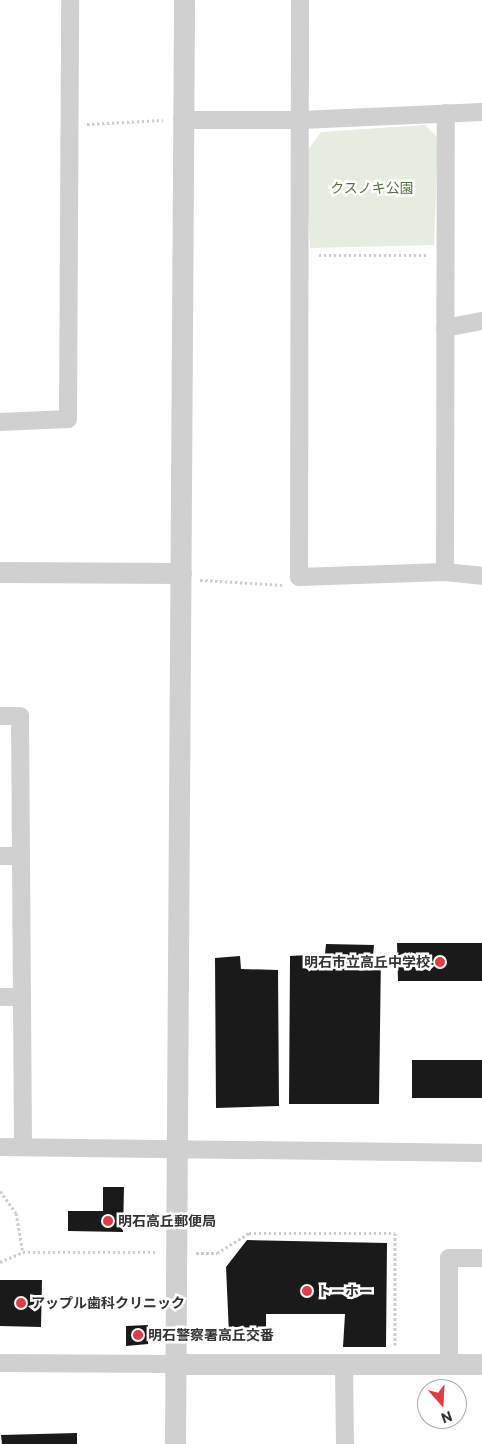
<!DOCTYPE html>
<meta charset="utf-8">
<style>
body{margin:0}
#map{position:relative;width:482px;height:1444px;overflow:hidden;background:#fff;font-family:Commissioner,"Noto Sans JP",sans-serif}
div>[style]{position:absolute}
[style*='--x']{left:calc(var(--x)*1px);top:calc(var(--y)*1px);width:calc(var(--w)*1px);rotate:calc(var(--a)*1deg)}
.green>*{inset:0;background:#e6ecdf}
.building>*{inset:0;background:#1a1a1a}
.path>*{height:3px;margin-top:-1.5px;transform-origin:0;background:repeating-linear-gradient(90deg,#cdcdcd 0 2.5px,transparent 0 5px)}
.minor>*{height:18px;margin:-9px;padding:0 9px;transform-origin:9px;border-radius:9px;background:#d0d0d0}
.tertiary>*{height:21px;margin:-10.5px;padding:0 10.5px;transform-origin:10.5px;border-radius:10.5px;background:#d0d0d0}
.dots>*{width:14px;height:14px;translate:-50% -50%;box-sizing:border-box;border:2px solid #fff;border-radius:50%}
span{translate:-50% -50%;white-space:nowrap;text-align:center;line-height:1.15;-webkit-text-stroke:5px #fff;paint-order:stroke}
.park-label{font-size:14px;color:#56703f}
.poi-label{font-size:14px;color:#333;font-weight:700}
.right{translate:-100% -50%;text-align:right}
.left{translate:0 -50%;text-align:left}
.north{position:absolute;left:417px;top:1379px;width:50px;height:50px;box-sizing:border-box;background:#fff;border:1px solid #adadad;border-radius:50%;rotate:161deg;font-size:14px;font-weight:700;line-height:20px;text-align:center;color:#333}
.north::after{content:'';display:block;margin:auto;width:18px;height:22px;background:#e63946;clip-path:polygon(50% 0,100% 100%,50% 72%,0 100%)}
</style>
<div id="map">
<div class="green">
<div style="clip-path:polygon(425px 125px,438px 138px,434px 245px,310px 248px,305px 154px,321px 132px)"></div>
</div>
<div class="building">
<div style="clip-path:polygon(397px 943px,482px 943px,482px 981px,398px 981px)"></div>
<div style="clip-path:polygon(326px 944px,374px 945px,373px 956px,381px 955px,379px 1104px,289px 1104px,290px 956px,325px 954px)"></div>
<div style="clip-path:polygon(240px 956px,241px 969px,278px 970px,279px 1106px,216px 1108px,215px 958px)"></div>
<div style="clip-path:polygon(412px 1060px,482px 1060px,482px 1098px,412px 1098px)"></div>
<div style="clip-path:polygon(103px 1187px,124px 1187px,123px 1232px,68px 1231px,68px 1211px,103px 1211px)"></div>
<div style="clip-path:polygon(247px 1240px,387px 1243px,386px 1347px,343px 1347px,345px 1314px,266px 1314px,266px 1332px,229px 1334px,226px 1267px)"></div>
<div style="clip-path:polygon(0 1280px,42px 1280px,41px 1327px,0 1326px)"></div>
<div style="clip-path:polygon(148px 1325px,148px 1344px,126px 1346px,126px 1326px)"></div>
<div style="clip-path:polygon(77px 1433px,77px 1444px,2px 1444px,1px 1435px)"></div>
</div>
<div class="path">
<div style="--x:87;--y:124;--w:76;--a:-3"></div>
<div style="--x:319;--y:255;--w:108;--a:0"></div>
<div style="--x:200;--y:580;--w:84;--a:3.4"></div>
<div style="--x:0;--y:1191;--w:27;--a:54"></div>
<div style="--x:16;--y:1213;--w:40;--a:80"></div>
<div style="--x:196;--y:1253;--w:21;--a:0"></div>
<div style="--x:217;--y:1253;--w:38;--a:-32"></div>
<div style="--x:249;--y:1233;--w:146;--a:0"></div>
<div style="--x:395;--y:1233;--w:112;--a:90"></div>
<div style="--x:0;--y:1262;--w:25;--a:-23"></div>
<div style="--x:23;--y:1252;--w:132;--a:0"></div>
</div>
<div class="minor">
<div style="--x:300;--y:0;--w:577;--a:90.1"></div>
<div style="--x:299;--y:577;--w:146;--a:-2"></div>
<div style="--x:445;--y:572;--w:37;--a:6"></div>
<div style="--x:182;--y:120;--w:119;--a:0"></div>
<div style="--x:301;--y:120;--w:181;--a:-2.5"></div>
<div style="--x:445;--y:328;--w:38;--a:-11"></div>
<div style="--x:0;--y:422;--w:68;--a:-2.5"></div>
<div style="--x:68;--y:419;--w:419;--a:-89.7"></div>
<div style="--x:445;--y:572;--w:459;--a:-89.9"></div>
<div style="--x:0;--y:716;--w:20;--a:0"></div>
<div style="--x:20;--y:716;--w:431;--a:89.6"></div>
<div style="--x:0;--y:856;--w:21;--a:0"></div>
<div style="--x:0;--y:997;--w:22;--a:0"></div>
<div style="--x:0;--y:1147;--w:482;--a:0.7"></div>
<div style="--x:0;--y:1363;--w:176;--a:0.3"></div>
<div style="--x:449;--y:1364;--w:106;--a:-90"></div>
<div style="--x:449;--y:1258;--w:33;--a:0"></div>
<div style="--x:344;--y:1365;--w:79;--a:89.3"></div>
</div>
<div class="tertiary">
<div style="--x:0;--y:572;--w:181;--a:0.3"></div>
<div style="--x:176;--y:1364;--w:306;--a:0"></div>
<div style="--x:175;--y:1444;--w:1444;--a:-89.64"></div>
</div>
<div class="dots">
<div style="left:440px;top:962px;background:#e63946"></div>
<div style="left:108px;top:1221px;background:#e63946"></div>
<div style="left:307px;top:1291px;background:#e63946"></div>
<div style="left:21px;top:1303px;background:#e63946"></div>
<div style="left:138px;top:1335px;background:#e63946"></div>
</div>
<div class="park-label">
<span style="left:372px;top:188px">クスノキ公園</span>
</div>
<div class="poi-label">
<span class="right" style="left:430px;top:962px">明石市立高丘中学校</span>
<span class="left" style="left:118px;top:1221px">明石高丘郵便局</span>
<span class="left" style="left:317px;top:1291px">トーホー</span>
<span class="left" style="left:31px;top:1303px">アップル歯科クリニック</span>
<span class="left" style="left:148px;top:1335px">明石警察署高丘交番</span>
</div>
<div class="north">N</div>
</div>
